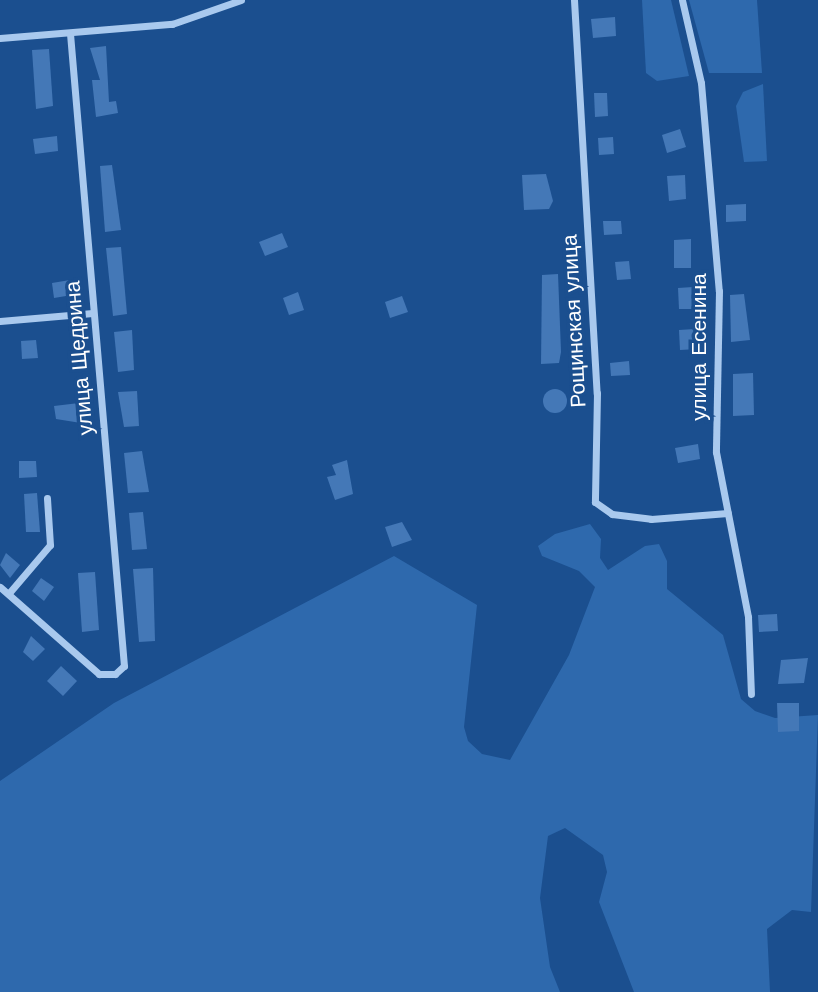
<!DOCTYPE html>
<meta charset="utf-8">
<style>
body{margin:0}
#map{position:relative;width:818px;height:992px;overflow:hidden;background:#1b4f8f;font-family:"Work Sans",sans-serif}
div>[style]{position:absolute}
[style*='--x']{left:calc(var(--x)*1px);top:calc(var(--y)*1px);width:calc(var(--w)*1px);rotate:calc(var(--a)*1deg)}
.green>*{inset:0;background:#2e69ad}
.building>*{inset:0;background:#4478b7}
.round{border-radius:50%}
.minor>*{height:7px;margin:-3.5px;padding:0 3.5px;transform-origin:3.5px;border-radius:3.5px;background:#a9c9ee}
span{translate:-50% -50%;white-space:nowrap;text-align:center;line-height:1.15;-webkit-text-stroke:7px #1b4f8f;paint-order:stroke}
.street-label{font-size:21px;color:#fff}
</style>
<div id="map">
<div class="green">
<div style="clip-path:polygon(642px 0,671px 0,689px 76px,657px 81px,646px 73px)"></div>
<div style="clip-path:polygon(689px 0,757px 0,762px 73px,709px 73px)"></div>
<div style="clip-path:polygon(763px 84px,767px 161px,744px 162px,736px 106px,743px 92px)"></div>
<div style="clip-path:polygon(590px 524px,601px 539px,600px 558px,608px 570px,645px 546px,659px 544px,667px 561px,667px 589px,723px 635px,741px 699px,755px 711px,775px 718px,818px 715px,811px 912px,792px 910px,767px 929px,770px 992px,634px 992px,599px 902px,607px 872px,603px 855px,565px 828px,548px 836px,540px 898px,550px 967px,560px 992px,0 992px,0 781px,114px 703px,394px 556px,477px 605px,464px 727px,468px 741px,482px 754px,510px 760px,569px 655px,595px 587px,579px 571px,542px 556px,538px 546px,555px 534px)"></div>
</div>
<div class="building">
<div style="clip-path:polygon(615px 17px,616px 36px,593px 38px,591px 19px)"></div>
<div style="clip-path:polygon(106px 46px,109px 102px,116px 101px,118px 113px,96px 117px,92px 80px,100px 80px,90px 48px)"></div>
<div style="clip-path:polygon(49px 49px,53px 106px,36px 109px,32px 50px)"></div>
<div style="clip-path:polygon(594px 93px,607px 93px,608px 116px,595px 117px)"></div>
<div style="clip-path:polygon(680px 129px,686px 147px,667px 153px,662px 135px)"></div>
<div style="clip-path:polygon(57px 136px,58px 151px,35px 154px,33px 139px)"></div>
<div style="clip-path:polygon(613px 137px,614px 154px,599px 155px,598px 138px)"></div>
<div style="clip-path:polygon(112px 165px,121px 230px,105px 232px,100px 166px)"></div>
<div style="clip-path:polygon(546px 174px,553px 201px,549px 209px,524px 210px,522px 175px)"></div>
<div style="clip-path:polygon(685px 175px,686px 199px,669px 201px,667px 176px)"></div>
<div style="clip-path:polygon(746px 204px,746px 221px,726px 222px,726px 205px)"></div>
<div style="clip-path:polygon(603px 221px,621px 221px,622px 234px,604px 235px)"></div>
<div style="clip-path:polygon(282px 233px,288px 247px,265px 256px,259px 242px)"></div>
<div style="clip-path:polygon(691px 239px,691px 268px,674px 268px,674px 240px)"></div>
<div style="clip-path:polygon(121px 247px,127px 314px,113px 316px,106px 248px)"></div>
<div style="clip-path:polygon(629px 261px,631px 279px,617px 280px,615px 262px)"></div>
<div style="clip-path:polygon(558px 274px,561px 352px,559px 363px,541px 364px,542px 275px)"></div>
<div style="clip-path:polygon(70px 280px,72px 295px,54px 298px,52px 283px)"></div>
<div style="clip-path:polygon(693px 287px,693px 309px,679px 309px,678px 288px)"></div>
<div style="clip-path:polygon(298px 292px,304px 310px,289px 315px,283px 298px)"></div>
<div style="clip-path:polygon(744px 294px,750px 340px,731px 342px,730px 295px)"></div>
<div style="clip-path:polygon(402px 296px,408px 312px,390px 318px,385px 302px)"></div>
<div style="clip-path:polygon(695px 329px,697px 349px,680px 350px,679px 330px)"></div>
<div style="clip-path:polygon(132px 330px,134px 370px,118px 372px,114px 332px)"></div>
<div style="clip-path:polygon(36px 340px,38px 358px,22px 359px,21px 341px)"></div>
<div style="clip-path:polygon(629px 361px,630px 375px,611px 376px,610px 363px)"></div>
<div style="clip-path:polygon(753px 373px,754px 415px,733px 416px,733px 374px)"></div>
<div class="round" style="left:543px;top:389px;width:24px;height:24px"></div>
<div style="clip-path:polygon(137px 391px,139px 426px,124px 427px,118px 392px)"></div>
<div style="clip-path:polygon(79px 403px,81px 423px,56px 419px,54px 406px)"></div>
<div style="clip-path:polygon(698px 444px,700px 459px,678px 463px,675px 448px)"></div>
<div style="clip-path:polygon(142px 451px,149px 492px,128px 493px,124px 453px)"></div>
<div style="clip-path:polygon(347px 460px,353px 494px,335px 500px,327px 477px,336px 475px,332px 465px)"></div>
<div style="clip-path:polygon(19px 461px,36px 461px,37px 477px,19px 478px)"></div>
<div style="clip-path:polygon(37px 493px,40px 532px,26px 532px,24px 494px)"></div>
<div style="clip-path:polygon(143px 512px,147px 549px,132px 550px,129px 513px)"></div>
<div style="clip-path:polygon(402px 522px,412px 540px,392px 547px,385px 527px)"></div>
<div style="clip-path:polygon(6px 553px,20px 565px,10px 578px,0 565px)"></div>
<div style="clip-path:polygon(153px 568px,155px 641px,139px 642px,133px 569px)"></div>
<div style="clip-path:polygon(95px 572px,99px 630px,82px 632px,78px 573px)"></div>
<div style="clip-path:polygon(41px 578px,54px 587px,44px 601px,32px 591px)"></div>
<div style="clip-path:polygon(777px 614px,778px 631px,759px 632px,758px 615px)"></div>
<div style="clip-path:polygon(31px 636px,45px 649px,33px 661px,23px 652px)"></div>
<div style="clip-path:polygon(808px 658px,804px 683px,778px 684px,781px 660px)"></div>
<div style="clip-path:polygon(61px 666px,77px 681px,63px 696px,47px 681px)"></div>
<div style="clip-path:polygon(777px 703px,799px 703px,799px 731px,778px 732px)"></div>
</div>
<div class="minor">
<div style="--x:574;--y:0;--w:394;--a:86.7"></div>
<div style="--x:597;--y:393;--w:109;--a:91.1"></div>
<div style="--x:595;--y:502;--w:21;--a:35"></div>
<div style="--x:612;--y:514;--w:39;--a:7"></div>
<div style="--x:651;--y:519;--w:77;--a:-4.5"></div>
<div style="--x:682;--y:0;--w:85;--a:77.1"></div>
<div style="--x:701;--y:83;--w:209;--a:85.1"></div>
<div style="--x:719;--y:291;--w:161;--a:91.1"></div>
<div style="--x:716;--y:452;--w:168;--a:79"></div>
<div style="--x:748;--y:617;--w:77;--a:87.8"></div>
<div style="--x:0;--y:38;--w:173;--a:-4.7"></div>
<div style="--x:172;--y:24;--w:73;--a:-19.2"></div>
<div style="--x:0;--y:321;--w:93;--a:-4.9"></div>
<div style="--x:0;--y:587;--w:132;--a:41.3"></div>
<div style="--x:99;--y:674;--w:16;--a:0"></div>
<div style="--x:115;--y:674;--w:12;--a:-42"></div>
<div style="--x:124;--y:666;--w:634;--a:-94.88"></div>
<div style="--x:9;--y:593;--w:63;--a:-49.5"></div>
<div style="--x:50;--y:545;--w:47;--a:-93.7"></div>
</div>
<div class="street-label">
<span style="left:574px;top:321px;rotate:-93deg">Рощинская улица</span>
<span style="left:699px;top:347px;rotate:-90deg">улица Есенина</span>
<span style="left:79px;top:358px;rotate:-95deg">улица Щедрина</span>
</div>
</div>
